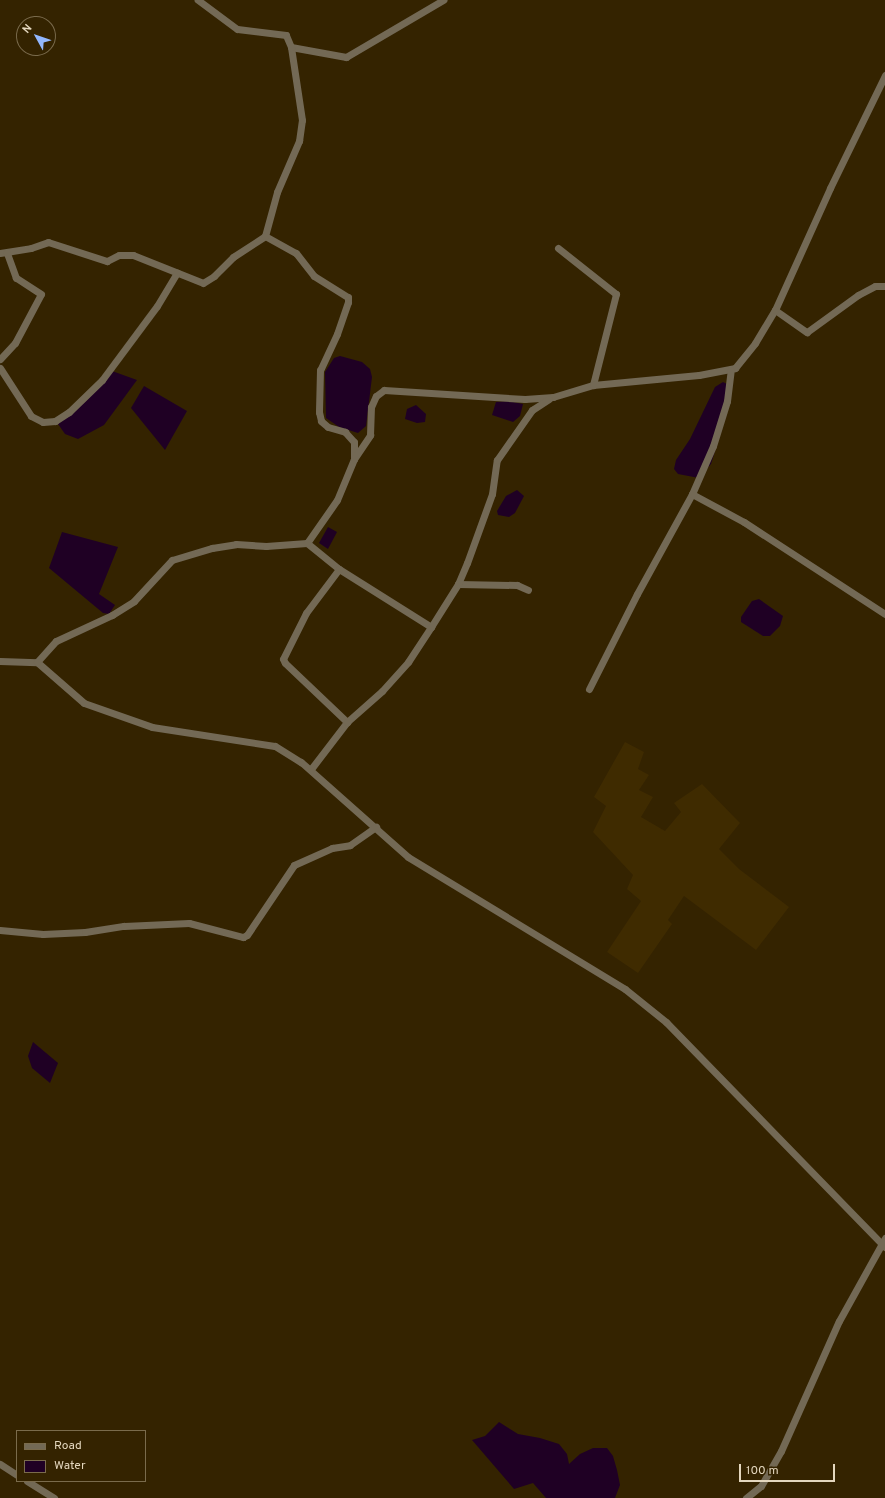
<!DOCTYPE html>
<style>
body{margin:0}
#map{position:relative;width:885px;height:1498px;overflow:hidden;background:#342300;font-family:Overpass,sans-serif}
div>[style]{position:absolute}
.built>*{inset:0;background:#3f2b00}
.water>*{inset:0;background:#1f0024}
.minor>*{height:7px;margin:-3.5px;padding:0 3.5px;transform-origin:3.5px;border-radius:3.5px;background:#736955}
span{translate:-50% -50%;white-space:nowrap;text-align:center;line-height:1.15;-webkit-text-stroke:3px #342300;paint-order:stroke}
.legend{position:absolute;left:16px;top:1430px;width:130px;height:52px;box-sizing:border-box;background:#342300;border:1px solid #7a6b4c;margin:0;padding:5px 7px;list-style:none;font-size:12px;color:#e4d7be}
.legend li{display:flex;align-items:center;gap:8px;height:20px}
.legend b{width:20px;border:1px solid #7a6b4c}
.north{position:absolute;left:16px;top:16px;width:40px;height:40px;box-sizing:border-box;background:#342300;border:1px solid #7a6b4c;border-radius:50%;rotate:310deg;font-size:11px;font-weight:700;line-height:16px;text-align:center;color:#e4d7be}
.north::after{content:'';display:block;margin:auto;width:14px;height:18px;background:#92b7fd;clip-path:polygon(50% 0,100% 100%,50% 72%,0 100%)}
.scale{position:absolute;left:739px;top:1464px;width:96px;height:18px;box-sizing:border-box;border:2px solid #e4d7be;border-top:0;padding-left:5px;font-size:12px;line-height:14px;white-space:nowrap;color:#e4d7be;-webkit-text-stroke:3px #342300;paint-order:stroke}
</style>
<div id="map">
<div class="built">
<i style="clip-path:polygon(625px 742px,644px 752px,638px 769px,649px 775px,639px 790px,653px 797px,641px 817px,665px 831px,681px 812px,674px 803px,702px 784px,740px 823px,719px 849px,739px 869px,789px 907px,756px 950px,684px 896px,668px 920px,672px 924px,638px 973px,607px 952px,641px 901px,627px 889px,633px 875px,593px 832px,606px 806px,594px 797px)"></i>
</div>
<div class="water">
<i style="clip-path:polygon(340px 356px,362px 362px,370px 369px,372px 377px,366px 426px,358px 433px,339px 427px,326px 418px,325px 372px,334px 358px)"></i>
<i style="clip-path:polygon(112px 371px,137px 380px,104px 425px,78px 439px,65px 434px,58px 424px,86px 401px)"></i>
<i style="clip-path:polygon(723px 382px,729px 385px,728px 410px,711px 464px,699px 478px,678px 474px,674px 469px,676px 460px,690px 439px,715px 387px)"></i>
<i style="clip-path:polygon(144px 386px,187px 411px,165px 450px,131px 408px)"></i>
<i style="clip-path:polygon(508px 401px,523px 404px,520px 416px,513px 422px,492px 415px,496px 402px)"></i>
<i style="clip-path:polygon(416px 405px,426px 414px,425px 422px,417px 423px,405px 419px,407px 409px)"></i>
<i style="clip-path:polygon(517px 490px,524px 496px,515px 513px,509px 517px,498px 515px,497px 511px,506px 496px)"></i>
<i style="clip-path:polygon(328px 527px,337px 532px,328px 549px,319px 543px)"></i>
<i style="clip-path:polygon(62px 532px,118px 547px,99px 594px,115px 605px,109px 614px,103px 613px,49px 568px)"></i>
<i style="clip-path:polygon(759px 599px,783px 616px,780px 626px,770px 636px,763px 636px,741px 622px,741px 617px,752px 601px)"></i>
<i style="clip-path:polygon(33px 1042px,58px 1063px,50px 1083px,32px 1068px,28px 1056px)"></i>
<i style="clip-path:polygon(499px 1422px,518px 1434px,540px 1438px,559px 1444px,567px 1454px,569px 1464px,580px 1454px,593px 1448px,607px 1448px,613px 1456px,617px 1470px,620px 1485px,615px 1498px,546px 1498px,533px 1483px,514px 1489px,472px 1440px,485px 1436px)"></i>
</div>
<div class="minor">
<i style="left:291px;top:47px;width:56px;rotate:10.3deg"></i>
<i style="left:346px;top:57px;width:113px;rotate:-30.4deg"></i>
<i style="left:265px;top:236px;width:35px;rotate:29deg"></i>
<i style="left:296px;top:253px;width:29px;rotate:52deg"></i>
<i style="left:314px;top:276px;width:40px;rotate:32deg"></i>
<i style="left:348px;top:297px;width:5px;rotate:90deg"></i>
<i style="left:348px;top:302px;width:34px;rotate:109deg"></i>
<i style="left:337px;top:334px;width:40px;rotate:115deg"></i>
<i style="left:320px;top:370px;width:42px;rotate:91.4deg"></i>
<i style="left:319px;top:412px;width:9px;rotate:77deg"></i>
<i style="left:321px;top:421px;width:9px;rotate:41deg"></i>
<i style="left:328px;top:427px;width:18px;rotate:16deg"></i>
<i style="left:345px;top:432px;width:13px;rotate:48deg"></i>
<i style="left:354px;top:442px;width:17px;rotate:90deg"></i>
<i style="left:558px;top:248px;width:74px;rotate:38.4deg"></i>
<i style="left:616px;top:294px;width:94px;rotate:104.2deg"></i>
<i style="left:0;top:253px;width:31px;rotate:-9deg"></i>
<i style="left:31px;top:248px;width:18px;rotate:-19deg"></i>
<i style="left:48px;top:242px;width:62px;rotate:17.9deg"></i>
<i style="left:107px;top:261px;width:13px;rotate:-27deg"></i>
<i style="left:119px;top:255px;width:14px"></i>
<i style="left:133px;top:255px;width:75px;rotate:21.8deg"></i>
<i style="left:203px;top:283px;width:13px;rotate:-32deg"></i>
<i style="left:214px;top:276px;width:27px;rotate:-45deg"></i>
<i style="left:233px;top:257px;width:38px;rotate:-33deg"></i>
<i style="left:265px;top:236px;width:46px;rotate:-74.7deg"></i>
<i style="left:277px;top:192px;width:56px;rotate:-66.7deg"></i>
<i style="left:299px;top:141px;width:21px;rotate:-82deg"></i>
<i style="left:302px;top:120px;width:74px;rotate:-98.6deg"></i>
<i style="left:291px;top:47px;width:13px;rotate:-113deg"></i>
<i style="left:286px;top:35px;width:49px;rotate:-173deg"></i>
<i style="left:237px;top:29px;width:49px;rotate:-143.4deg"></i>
<i style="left:775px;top:310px;width:39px;rotate:35deg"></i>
<i style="left:807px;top:332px;width:63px;rotate:-36deg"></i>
<i style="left:858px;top:295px;width:19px;rotate:-28deg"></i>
<i style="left:875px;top:286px;width:10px"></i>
<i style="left:0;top:359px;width:22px;rotate:-47deg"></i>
<i style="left:15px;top:343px;width:55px;rotate:-62deg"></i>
<i style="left:41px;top:294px;width:30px;rotate:-147deg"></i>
<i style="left:16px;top:278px;width:27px;rotate:-110deg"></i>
<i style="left:0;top:368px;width:57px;rotate:57.1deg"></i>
<i style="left:31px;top:416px;width:13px;rotate:27deg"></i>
<i style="left:43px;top:422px;width:12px;rotate:-5deg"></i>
<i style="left:55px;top:421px;width:17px;rotate:-33deg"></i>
<i style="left:69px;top:412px;width:46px;rotate:-44.1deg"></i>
<i style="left:102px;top:380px;width:92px;rotate:-53.4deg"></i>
<i style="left:157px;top:306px;width:39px;rotate:-59deg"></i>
<i style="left:692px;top:494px;width:59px;rotate:28.3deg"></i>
<i style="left:744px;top:522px;width:168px;rotate:33.1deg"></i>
<i style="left:307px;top:543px;width:41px;rotate:39.1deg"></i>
<i style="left:339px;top:569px;width:109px;rotate:32.2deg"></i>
<i style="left:339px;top:569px;width:55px;rotate:126.9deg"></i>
<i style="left:306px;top:613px;width:51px;rotate:116.6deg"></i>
<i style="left:283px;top:659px;width:4px;rotate:63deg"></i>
<i style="left:285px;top:663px;width:86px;rotate:43.6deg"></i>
<i style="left:458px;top:584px;width:59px;rotate:1deg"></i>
<i style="left:517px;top:585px;width:12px;rotate:24deg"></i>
<i style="left:0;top:661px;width:37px;rotate:2deg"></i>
<i style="left:37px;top:662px;width:62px;rotate:41.1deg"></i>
<i style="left:84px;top:703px;width:72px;rotate:19.4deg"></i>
<i style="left:152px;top:727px;width:124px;rotate:8.8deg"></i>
<i style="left:275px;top:746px;width:31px;rotate:32deg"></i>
<i style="left:301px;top:762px;width:143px;rotate:41.6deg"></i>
<i style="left:408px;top:857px;width:254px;rotate:31.3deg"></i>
<i style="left:625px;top:989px;width:53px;rotate:38.8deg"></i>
<i style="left:666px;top:1022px;width:314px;rotate:45.8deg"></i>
<i style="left:37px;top:662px;width:28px;rotate:-48deg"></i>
<i style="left:56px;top:641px;width:62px;rotate:-24.9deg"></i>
<i style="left:112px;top:615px;width:26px;rotate:-32deg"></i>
<i style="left:134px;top:601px;width:56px;rotate:-47.2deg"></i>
<i style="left:172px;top:560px;width:42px;rotate:-16.7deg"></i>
<i style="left:212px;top:548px;width:24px;rotate:-9deg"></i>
<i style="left:236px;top:544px;width:30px;rotate:4deg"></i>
<i style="left:266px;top:546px;width:41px;rotate:-4.2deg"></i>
<i style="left:307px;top:543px;width:52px;rotate:-55.1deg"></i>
<i style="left:337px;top:500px;width:44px;rotate:-67.5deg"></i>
<i style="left:354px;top:459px;width:29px;rotate:-56deg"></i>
<i style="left:370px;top:435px;width:28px;rotate:-88deg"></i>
<i style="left:371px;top:407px;width:12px;rotate:-66deg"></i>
<i style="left:376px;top:396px;width:10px;rotate:-37deg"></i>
<i style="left:384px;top:390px;width:141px;rotate:3.7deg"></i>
<i style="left:525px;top:399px;width:28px;rotate:-4deg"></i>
<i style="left:553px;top:397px;width:42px;rotate:-16.7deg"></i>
<i style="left:593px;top:385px;width:106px;rotate:-5.4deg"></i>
<i style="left:699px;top:375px;width:37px;rotate:-11deg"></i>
<i style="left:735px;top:368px;width:32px;rotate:-51deg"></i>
<i style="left:755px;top:343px;width:39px;rotate:-59deg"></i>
<i style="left:775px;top:310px;width:134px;rotate:-65.7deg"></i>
<i style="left:830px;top:188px;width:126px;rotate:-64deg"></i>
<i style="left:589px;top:689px;width:106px;rotate:-63.2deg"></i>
<i style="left:637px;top:594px;width:114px;rotate:-61.2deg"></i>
<i style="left:692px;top:494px;width:52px;rotate:-66.4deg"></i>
<i style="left:713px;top:446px;width:47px;rotate:-72.7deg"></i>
<i style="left:727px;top:401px;width:31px;rotate:-83deg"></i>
<i style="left:311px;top:769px;width:59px;rotate:-52.5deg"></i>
<i style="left:347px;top:722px;width:47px;rotate:-41.5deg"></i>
<i style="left:382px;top:691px;width:39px;rotate:-48deg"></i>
<i style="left:408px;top:662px;width:42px;rotate:-56.7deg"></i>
<i style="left:431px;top:627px;width:51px;rotate:-57.9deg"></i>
<i style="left:458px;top:584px;width:23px;rotate:-67deg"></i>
<i style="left:467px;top:563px;width:73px;rotate:-70.1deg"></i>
<i style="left:492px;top:494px;width:34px;rotate:-82deg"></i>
<i style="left:497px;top:460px;width:61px;rotate:-55deg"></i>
<i style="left:532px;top:410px;width:20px;rotate:-33deg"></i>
<i style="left:0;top:930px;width:43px;rotate:5.3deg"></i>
<i style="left:43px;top:934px;width:42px;rotate:-2.7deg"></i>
<i style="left:85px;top:932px;width:39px;rotate:-9deg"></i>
<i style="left:124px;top:926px;width:65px;rotate:-2.6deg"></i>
<i style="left:189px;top:923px;width:56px;rotate:14.5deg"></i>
<i style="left:243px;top:937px;width:4px;rotate:-27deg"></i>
<i style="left:247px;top:935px;width:84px;rotate:-56.1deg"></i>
<i style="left:294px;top:865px;width:42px;rotate:-24.1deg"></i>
<i style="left:332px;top:848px;width:18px;rotate:-9deg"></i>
<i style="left:350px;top:845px;width:32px;rotate:-35deg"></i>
<i style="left:0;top:1464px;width:20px;rotate:33deg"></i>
<i style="left:27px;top:1481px;width:32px;rotate:32deg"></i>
<i style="left:746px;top:1498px;width:19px;rotate:-39deg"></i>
<i style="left:761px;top:1486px;width:40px;rotate:-60.3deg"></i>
<i style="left:781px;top:1451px;width:142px;rotate:-66deg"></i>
<i style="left:839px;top:1321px;width:95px;rotate:-61deg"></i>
</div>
<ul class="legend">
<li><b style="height:5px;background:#736955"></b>Road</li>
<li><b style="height:11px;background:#1f0024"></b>Water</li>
</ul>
<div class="north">N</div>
<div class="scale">100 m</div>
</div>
